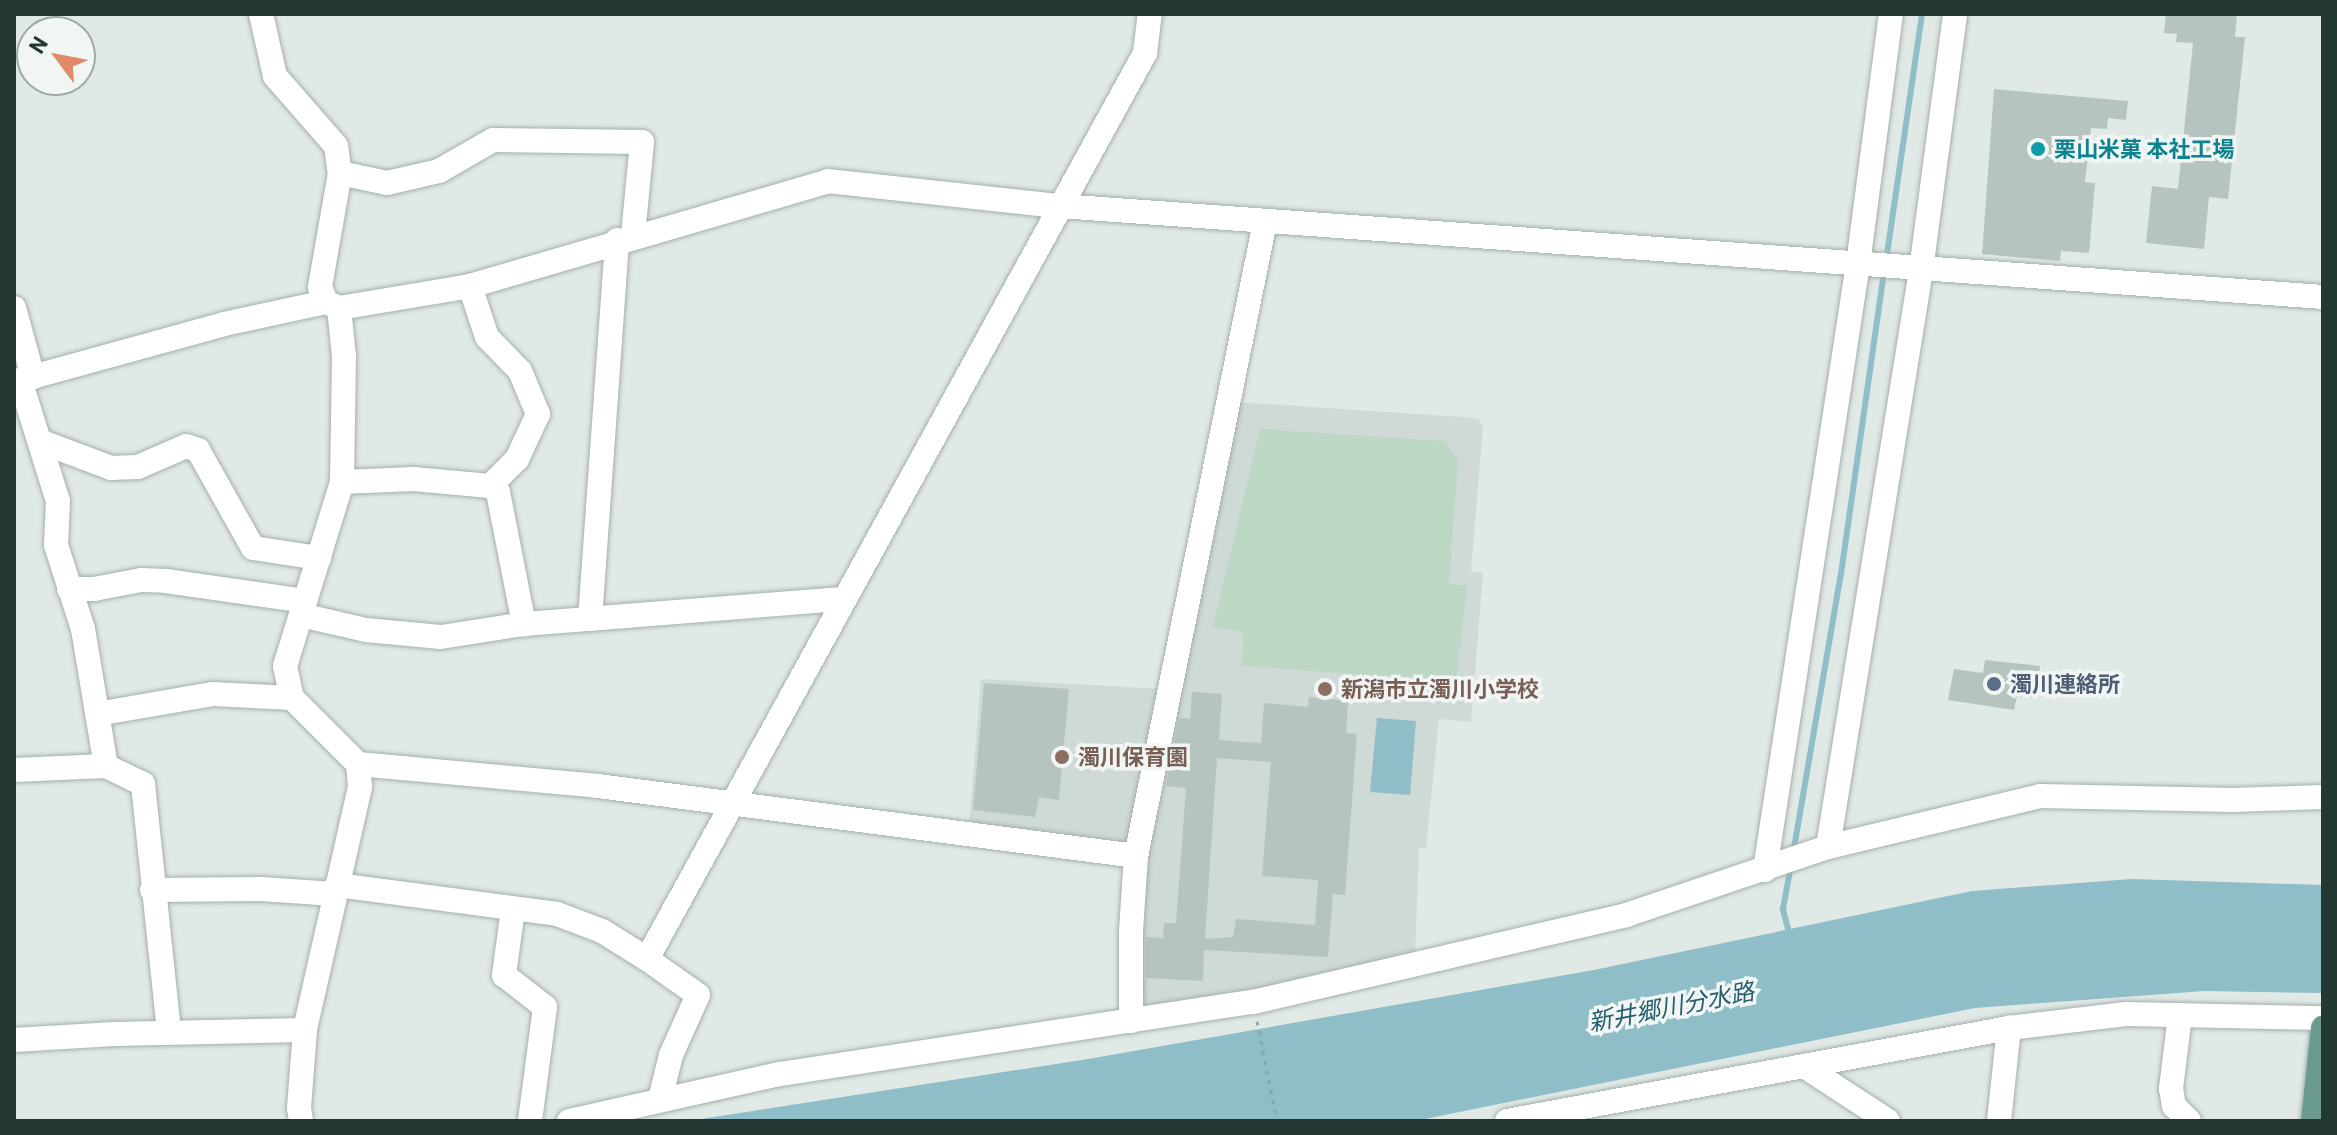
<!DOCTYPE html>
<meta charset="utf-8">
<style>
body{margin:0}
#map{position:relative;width:2337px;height:1135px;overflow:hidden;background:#e1e9e6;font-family:Barlow,"Noto Sans JP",sans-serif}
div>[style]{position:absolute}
.built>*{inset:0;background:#cfd9d5}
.green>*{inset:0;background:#bcd8c5}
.water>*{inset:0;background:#8fbdc8}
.stream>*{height:6px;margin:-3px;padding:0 3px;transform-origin:3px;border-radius:3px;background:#8fbdc8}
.building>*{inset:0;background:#b6c4bf}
.path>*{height:3px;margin-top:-1.5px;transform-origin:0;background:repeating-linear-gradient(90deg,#85a99f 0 4px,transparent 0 10px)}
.roads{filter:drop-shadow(0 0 2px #a4b0ad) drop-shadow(0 0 2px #a4b0ad)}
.minor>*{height:24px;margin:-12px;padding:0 12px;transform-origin:12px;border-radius:12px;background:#fff}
.major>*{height:24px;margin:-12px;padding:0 12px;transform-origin:12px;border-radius:12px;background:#6a9a90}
.dots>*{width:22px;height:22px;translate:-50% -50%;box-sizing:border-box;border:4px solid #f1f6f4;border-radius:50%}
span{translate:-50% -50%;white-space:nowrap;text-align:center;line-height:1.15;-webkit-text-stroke:7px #f1f6f4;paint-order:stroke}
.culture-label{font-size:22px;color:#0d838f;font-weight:700}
.left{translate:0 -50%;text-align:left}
.service-label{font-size:22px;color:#4e5e75;font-weight:700}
.education-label{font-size:22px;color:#785e54;font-weight:700}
.water-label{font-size:24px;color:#255e6c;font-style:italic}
.frame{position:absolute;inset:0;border:16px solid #233833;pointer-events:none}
.north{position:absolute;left:16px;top:16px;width:80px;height:80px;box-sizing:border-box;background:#f1f6f4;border:2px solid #9faaa7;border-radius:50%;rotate:302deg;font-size:22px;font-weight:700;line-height:32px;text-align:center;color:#233833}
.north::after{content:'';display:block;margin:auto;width:28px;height:36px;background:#e18a67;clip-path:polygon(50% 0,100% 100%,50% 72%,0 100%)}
</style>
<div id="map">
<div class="built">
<i style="clip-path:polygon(1235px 402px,1478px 418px,1483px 426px,1471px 571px,1483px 573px,1471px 722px,1439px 719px,1426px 848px,1419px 848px,1415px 958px,1148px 1016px,1137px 1008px,1144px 846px)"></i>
<i style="clip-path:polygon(981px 679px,1165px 689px,1129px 844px,969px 825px)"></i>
</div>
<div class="green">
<i style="clip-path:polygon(1260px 429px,1444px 441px,1458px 459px,1449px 584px,1467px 586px,1456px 681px,1242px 666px,1243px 632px,1213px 627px)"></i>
</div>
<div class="water">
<i style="clip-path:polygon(1377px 718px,1416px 721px,1410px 795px,1370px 792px)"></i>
<i style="clip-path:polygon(2132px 879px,2323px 885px,2323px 993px,2204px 991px,1975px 1008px,1415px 1121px,688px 1121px,1088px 1059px,1594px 970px,1972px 891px)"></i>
</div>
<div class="stream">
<i style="left:1886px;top:261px;width:250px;rotate:-81.7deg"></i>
<i style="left:1793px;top:854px;width:284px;rotate:-80.3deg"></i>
<i style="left:1841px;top:574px;width:305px;rotate:-81.9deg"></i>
<i style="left:1790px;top:936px;width:28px;rotate:-105deg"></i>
<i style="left:1783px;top:909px;width:45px;rotate:-79.7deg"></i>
</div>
<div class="building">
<i style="clip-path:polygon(2166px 14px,2237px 14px,2235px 37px,2245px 37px,2228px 199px,2209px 197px,2204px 249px,2146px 243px,2152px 186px,2178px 189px,2193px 43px,2176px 42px,2177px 34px,2164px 33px)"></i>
<i style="clip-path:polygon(1994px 89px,2128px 101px,2126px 120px,2108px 118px,2107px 129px,2091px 128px,2085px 182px,2095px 183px,2089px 253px,2061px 251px,2060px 261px,1982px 254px)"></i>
<i style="clip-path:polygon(1985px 660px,2040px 666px,2036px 698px,2017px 696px,2014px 710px,1948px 700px,1954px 669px,1983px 673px)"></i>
<i style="clip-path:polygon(984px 683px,1069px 689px,1059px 800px,1039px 797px,1035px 817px,973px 810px)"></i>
<i style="clip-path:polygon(evenodd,1192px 692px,1222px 694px,1219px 740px,1261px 743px,1264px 703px,1308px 707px,1309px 697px,1348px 701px,1346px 733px,1357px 734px,1345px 895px,1333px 894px,1328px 957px,1204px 950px,1203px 981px,1146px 978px,1146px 937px,1163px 938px,1164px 923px,1176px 923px,1186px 788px,1166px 786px,1179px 718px,1190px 719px,1192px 692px,1217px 758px,1271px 762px,1262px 876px,1318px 880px,1315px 925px,1236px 919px,1233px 937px,1205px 939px,1217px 758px)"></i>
</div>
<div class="path">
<i style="left:1257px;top:1021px;width:102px;rotate:78.7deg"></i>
</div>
<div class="roads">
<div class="minor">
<i style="left:261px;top:14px;width:64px;rotate:77.3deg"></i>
<i style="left:275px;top:76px;width:93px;rotate:48.9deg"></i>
<i style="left:336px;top:146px;width:27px;rotate:82deg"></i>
<i style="left:340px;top:173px;width:116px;rotate:100deg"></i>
<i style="left:320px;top:287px;width:16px;rotate:68deg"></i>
<i style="left:326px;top:302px;width:14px;rotate:25deg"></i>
<i style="left:339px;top:308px;width:48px;rotate:84.1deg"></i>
<i style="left:344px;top:356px;width:126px;rotate:90.9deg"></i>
<i style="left:342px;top:482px;width:193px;rotate:107.2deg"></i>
<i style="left:285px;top:666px;width:33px;rotate:78deg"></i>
<i style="left:292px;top:698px;width:93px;rotate:45deg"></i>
<i style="left:358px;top:764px;width:23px;rotate:85deg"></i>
<i style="left:360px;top:787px;width:249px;rotate:102.8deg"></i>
<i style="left:305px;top:1030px;width:78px;rotate:94.4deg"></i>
<i style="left:299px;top:1108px;width:13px;rotate:81deg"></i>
<i style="left:340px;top:173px;width:48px;rotate:12deg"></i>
<i style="left:387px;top:183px;width:53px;rotate:-13deg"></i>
<i style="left:439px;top:171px;width:62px;rotate:-29.9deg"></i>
<i style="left:493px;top:140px;width:149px;rotate:0.8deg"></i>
<i style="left:642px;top:142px;width:94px;rotate:95.5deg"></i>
<i style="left:470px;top:286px;width:54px;rotate:71.6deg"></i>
<i style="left:487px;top:337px;width:47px;rotate:45.9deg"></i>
<i style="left:520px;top:371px;width:47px;rotate:67.3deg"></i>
<i style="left:538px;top:414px;width:50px;rotate:115deg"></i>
<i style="left:517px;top:459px;width:38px;rotate:135deg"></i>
<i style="left:14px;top:308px;width:72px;rotate:74.6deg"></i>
<i style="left:339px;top:308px;width:133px;rotate:-9.5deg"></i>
<i style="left:470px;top:286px;width:373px;rotate:-16.3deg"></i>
<i style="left:828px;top:181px;width:233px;rotate:6.2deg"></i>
<i style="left:1060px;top:206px;width:1266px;rotate:4.12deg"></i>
<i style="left:20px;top:380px;width:127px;rotate:72.6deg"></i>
<i style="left:58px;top:501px;width:44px;rotate:92.6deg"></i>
<i style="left:56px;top:545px;width:88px;rotate:72.2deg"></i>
<i style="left:83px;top:629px;width:139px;rotate:80.5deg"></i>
<i style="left:14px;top:382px;width:218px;rotate:-15.4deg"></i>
<i style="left:224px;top:324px;width:104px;rotate:-12.2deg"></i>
<i style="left:42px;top:442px;width:74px;rotate:20.6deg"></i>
<i style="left:111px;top:468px;width:27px;rotate:-2deg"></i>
<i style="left:138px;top:467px;width:52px;rotate:-23.6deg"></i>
<i style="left:186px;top:446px;width:13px;rotate:18deg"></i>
<i style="left:198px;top:450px;width:112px;rotate:60.7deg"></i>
<i style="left:253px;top:548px;width:67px;rotate:8.6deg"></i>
<i style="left:342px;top:482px;width:72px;rotate:-2.4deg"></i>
<i style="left:414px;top:479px;width:76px;rotate:5.3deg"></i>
<i style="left:490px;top:486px;width:10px;rotate:37deg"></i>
<i style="left:498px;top:492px;width:135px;rotate:78.9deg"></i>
<i style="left:69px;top:589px;width:25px"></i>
<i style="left:94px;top:589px;width:48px;rotate:-10.8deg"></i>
<i style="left:141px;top:580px;width:25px;rotate:2deg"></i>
<i style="left:166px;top:581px;width:140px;rotate:8.2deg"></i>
<i style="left:301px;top:615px;width:67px;rotate:13deg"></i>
<i style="left:366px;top:630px;width:75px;rotate:5.3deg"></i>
<i style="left:441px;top:637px;width:84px;rotate:-8.9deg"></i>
<i style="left:524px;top:624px;width:320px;rotate:-4.5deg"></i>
<i style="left:590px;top:619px;width:380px;rotate:-85.9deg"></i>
<i style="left:97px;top:714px;width:118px;rotate:-9.8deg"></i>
<i style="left:213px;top:694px;width:79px;rotate:2.9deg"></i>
<i style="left:358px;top:764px;width:241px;rotate:5.2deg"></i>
<i style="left:598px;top:786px;width:543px;rotate:7.41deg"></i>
<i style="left:14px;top:770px;width:92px;rotate:-2.5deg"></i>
<i style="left:106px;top:766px;width:41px;rotate:25.9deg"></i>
<i style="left:143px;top:784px;width:249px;rotate:84deg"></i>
<i style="left:1828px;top:847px;width:584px;rotate:-80.84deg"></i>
<i style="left:1921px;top:270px;width:258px;rotate:-82.4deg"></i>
<i style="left:1765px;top:870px;width:613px;rotate:-81.28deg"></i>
<i style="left:1858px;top:264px;width:252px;rotate:-82.5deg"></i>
<i style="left:337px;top:885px;width:222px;rotate:7.5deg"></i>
<i style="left:557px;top:914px;width:48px;rotate:20.7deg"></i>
<i style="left:602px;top:931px;width:53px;rotate:31.9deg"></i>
<i style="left:647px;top:959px;width:62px;rotate:35.2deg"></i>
<i style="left:698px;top:995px;width:66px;rotate:114.2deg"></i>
<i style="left:671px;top:1055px;width:45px;rotate:104deg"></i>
<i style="left:152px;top:890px;width:109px;rotate:-0.5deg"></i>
<i style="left:261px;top:889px;width:74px;rotate:3.9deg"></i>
<i style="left:513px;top:909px;width:67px;rotate:97.8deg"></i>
<i style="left:504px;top:975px;width:52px;rotate:38deg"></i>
<i style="left:545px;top:1007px;width:115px;rotate:97.5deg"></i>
<i style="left:647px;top:959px;width:1034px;rotate:-61.2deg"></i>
<i style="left:1145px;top:53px;width:39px;rotate:-83deg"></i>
<i style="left:2180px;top:1015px;width:74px;rotate:97deg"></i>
<i style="left:2171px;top:1088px;width:18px;rotate:81deg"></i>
<i style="left:2174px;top:1106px;width:21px;rotate:45deg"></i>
<i style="left:1131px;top:1021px;width:90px;rotate:-90deg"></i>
<i style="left:1131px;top:931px;width:75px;rotate:-86.2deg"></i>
<i style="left:1136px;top:856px;width:647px;rotate:-78.5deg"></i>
<i style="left:14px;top:1040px;width:100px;rotate:-3.4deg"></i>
<i style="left:114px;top:1034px;width:191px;rotate:-1.2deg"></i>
<i style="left:1804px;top:1066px;width:100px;rotate:33.2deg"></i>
<i style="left:569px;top:1121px;width:216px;rotate:-12.6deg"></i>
<i style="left:780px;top:1074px;width:478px;rotate:-8.7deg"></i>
<i style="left:1253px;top:1002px;width:383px;rotate:-13.1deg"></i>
<i style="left:1626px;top:915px;width:213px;rotate:-18.6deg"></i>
<i style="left:1828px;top:847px;width:218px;rotate:-13.5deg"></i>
<i style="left:2040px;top:796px;width:192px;rotate:1.2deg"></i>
<i style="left:2232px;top:800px;width:91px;rotate:-1.9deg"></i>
<i style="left:1507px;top:1121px;width:511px;rotate:-10.5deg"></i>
<i style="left:2009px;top:1028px;width:118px;rotate:-6.8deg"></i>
<i style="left:2126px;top:1014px;width:197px;rotate:1.2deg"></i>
<i style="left:1999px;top:1121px;width:94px;rotate:-83.9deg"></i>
</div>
<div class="major">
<i style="left:2313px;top:1121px;width:94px;rotate:-83.9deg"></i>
</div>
</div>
<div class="dots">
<i style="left:2038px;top:149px;background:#0f9aa8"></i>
<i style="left:1994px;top:684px;background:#5c6f8a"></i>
<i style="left:1325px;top:689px;background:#8d6e63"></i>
<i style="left:1062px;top:757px;background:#8d6e63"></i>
</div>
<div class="culture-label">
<span class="left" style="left:2054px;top:149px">栗山米菓 本社工場</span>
</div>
<div class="service-label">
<span class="left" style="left:2010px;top:684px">濁川連絡所</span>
</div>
<div class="education-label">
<span class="left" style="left:1341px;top:689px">新潟市立濁川小学校</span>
<span class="left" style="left:1078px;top:757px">濁川保育園</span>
</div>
<div class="water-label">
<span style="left:1671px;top:1006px;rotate:-11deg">新井郷川分水路</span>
</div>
<div class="frame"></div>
<div class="north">N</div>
</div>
